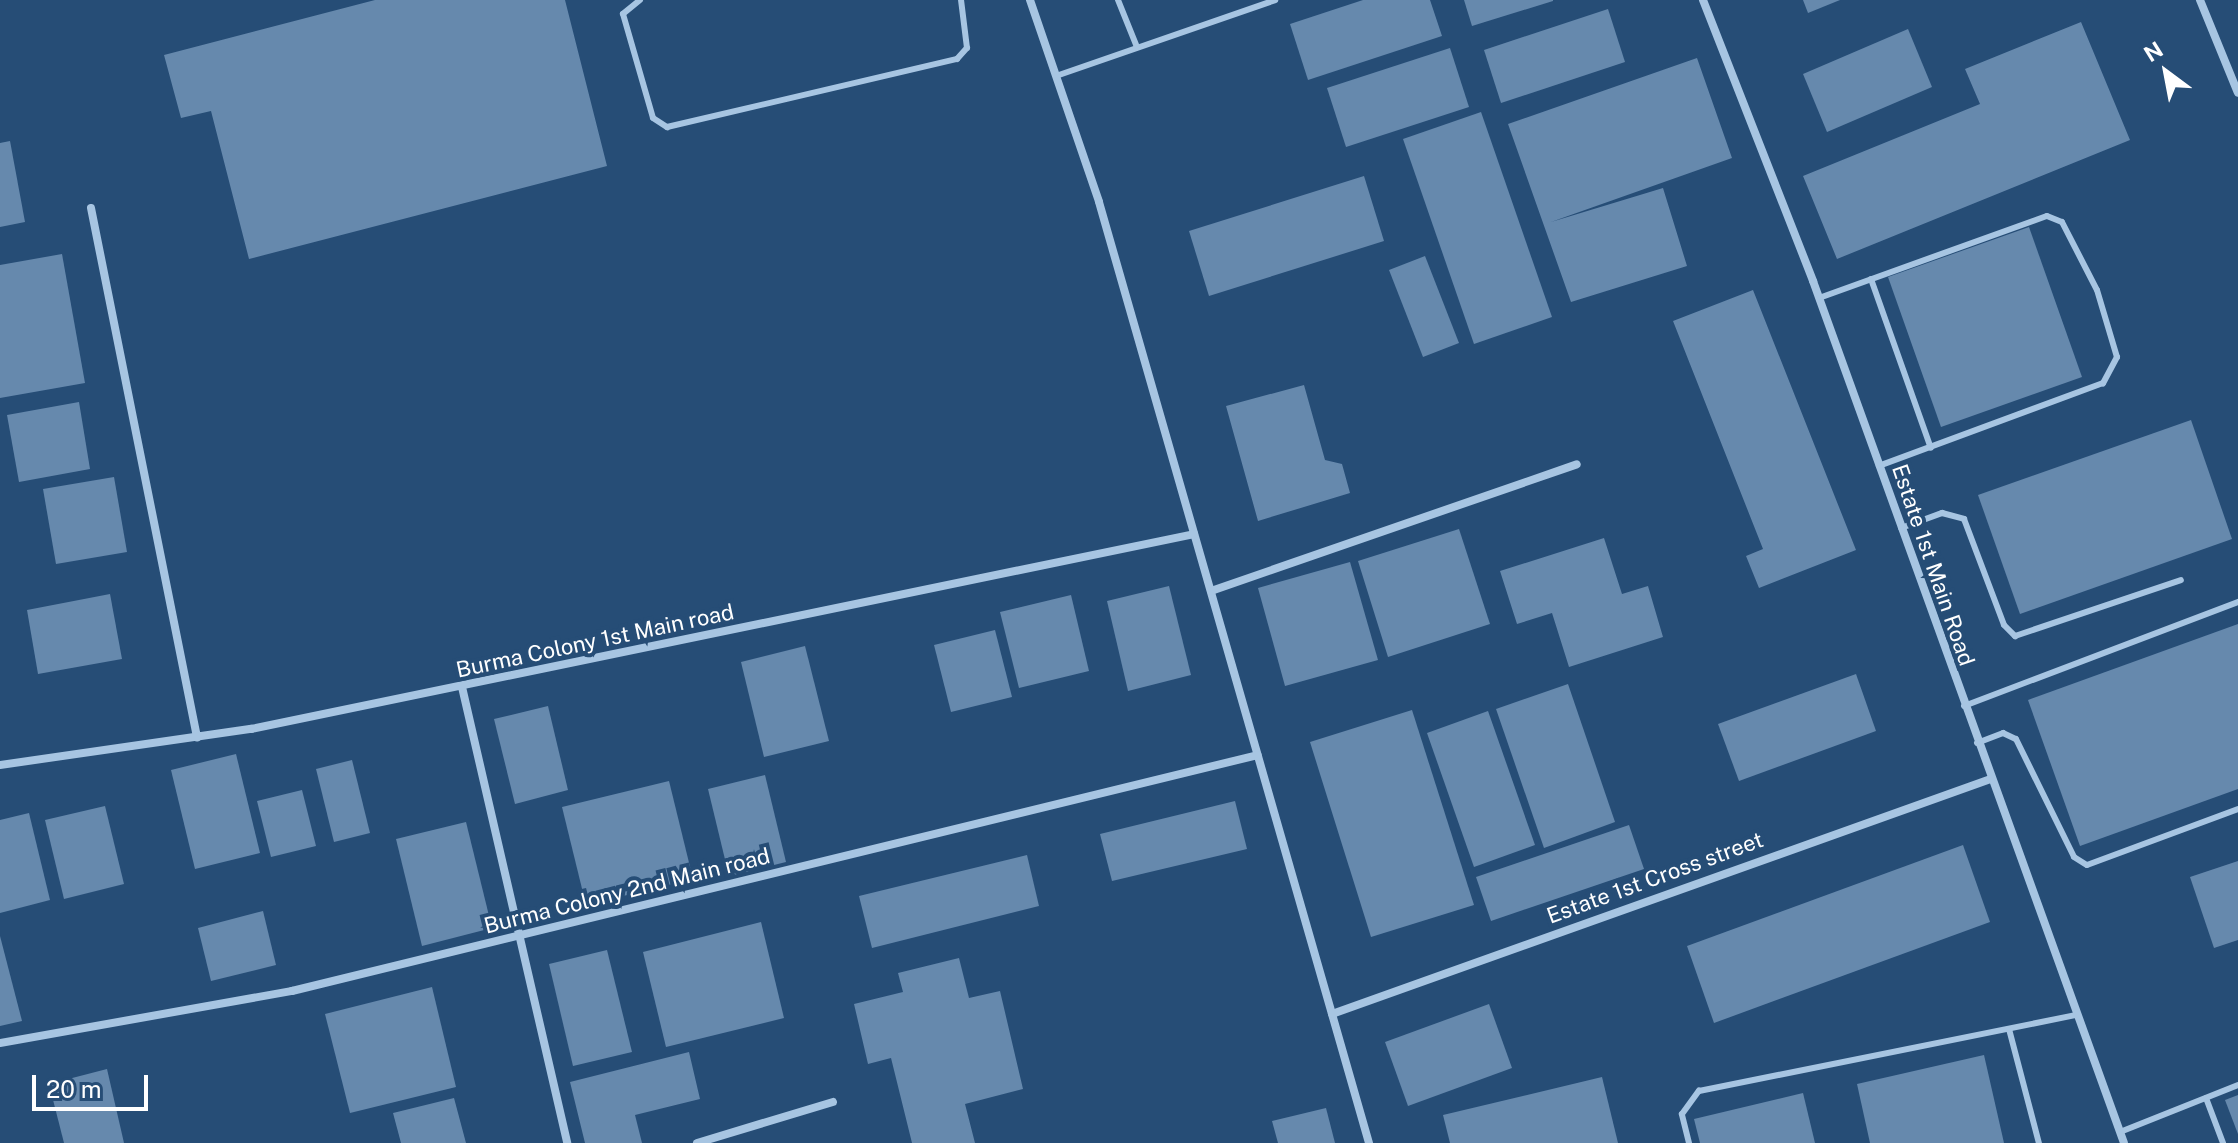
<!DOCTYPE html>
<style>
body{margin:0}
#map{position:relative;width:2238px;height:1143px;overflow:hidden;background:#264d76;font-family:"Public Sans",sans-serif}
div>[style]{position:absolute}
.building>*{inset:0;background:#6689ad}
.lane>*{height:6px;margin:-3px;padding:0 3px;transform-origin:3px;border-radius:3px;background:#a7c5e2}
.street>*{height:8px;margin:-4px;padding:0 4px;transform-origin:4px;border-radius:4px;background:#a7c5e2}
span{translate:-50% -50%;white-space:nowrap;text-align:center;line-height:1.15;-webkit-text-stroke:8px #264d76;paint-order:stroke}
.street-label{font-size:22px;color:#fff}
.north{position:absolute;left:2126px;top:32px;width:80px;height:80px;-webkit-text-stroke:6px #264d76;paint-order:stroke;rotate:328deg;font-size:22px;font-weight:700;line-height:32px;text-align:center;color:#fff}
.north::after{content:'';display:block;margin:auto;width:28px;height:36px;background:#fff;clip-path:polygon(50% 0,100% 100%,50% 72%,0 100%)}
.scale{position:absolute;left:32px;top:1075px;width:116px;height:36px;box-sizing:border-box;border:4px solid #fff;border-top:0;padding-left:10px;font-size:24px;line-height:28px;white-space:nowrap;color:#fff;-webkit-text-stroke:6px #264d76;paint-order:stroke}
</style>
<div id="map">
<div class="building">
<i style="clip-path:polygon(375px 0,565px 0,607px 166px,249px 259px,211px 111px,181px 118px,164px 55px)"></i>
<i style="clip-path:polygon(1363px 0,1430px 0,1442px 36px,1308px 80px,1290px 24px)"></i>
<i style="clip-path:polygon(1464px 0,1553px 0,1553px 1px,1472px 26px)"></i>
<i style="clip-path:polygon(1803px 0,1840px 0,1808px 13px)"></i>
<i style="clip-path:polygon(1608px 9px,1625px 62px,1501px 103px,1484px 50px)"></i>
<i style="clip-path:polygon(2081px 22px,2130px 140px,1837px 259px,1803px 176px,1980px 104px,1965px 69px)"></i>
<i style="clip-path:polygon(1908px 29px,1932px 87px,1827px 132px,1803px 74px)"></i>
<i style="clip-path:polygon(1450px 48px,1469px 107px,1346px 147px,1327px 88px)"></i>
<i style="clip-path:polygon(1697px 58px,1732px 158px,1551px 222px,1663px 188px,1687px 266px,1571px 302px,1508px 124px)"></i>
<i style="clip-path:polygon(1481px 112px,1552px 317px,1474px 344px,1403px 139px)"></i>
<i style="clip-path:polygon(10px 141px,25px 222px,0 227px,0 143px)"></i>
<i style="clip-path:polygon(1364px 176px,1384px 241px,1209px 296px,1189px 231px)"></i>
<i style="clip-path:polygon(2029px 227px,2082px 377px,1941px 427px,1888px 277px)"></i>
<i style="clip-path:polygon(62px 254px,85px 383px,0 398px,0 265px)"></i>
<i style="clip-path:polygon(1425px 256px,1459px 343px,1423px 357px,1389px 270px)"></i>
<i style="clip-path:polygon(1753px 290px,1856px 550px,1759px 588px,1746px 556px,1763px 549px,1673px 321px)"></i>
<i style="clip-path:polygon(1304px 385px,1325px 460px,1342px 464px,1350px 493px,1258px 521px,1226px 406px)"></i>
<i style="clip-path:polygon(79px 402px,90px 469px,19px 482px,7px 415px)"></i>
<i style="clip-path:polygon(2191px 420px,2232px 539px,2020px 614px,1978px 495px)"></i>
<i style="clip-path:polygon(114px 477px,127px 552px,56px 564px,43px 489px)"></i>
<i style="clip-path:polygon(1459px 529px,1490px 624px,1388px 657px,1358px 561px)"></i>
<i style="clip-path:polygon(1604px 538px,1622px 594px,1648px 586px,1663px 637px,1569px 667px,1552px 613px,1517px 624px,1500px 571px)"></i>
<i style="clip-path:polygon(1350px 562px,1378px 660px,1285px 686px,1258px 588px)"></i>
<i style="clip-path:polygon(1169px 586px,1191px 675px,1128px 691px,1107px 601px)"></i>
<i style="clip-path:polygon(110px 594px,122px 659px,38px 674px,27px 610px)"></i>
<i style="clip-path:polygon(1071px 595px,1089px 671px,1019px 688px,1000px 612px)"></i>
<i style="clip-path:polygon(2238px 624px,2238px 789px,2080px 846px,2028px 700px)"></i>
<i style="clip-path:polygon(995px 630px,1012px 697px,951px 712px,934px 645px)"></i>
<i style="clip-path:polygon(805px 646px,829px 741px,764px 757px,741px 662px)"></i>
<i style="clip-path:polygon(1856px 674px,1876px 731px,1739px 781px,1718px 724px)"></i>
<i style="clip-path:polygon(1568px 684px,1615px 822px,1544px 848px,1496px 709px)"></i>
<i style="clip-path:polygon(548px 706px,568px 790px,515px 804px,494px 719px)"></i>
<i style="clip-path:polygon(1412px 710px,1474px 905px,1371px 937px,1310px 742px)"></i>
<i style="clip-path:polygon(1488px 711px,1535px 845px,1474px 867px,1427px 733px)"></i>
<i style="clip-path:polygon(236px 754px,260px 853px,195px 869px,171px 770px)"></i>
<i style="clip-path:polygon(352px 760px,370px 833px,334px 842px,316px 769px)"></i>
<i style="clip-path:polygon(765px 775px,786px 862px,729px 876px,708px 789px)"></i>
<i style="clip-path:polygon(669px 781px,693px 879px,586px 905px,562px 807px)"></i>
<i style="clip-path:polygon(302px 790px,316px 846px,271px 857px,257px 801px)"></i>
<i style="clip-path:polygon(1235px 801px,1247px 849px,1112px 881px,1100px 834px)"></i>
<i style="clip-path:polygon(105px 806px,124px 884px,64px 899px,45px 820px)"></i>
<i style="clip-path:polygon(29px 813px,50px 900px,0 913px,0 820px)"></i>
<i style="clip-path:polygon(466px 822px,492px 928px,422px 946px,396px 839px)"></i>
<i style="clip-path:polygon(1629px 825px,1644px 869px,1491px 921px,1476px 877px)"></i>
<i style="clip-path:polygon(1963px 845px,1990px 922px,1714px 1023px,1687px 946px)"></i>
<i style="clip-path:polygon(1027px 855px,1039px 906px,872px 948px,859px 896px)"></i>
<i style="clip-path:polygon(2238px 861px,2238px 940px,2214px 948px,2190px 877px)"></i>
<i style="clip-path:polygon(263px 911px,276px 965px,211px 981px,198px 928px)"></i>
<i style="clip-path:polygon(761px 922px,784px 1018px,666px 1047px,643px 952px)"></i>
<i style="clip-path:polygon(0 936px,22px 1021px,0 1026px)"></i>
<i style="clip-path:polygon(607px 950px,632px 1052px,573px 1066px,549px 964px)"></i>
<i style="clip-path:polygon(959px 958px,969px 998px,1000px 991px,1023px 1089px,965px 1104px,975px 1143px,912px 1143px,891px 1058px,868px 1064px,854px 1004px,903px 992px,898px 973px)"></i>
<i style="clip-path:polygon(432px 987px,456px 1087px,350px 1113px,325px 1014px)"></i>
<i style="clip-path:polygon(1489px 1004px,1512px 1068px,1408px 1106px,1385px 1042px)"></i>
<i style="clip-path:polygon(689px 1052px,700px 1099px,635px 1115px,642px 1143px,585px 1143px,570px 1082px)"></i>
<i style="clip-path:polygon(1984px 1055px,2004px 1143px,1870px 1143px,1857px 1084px)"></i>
<i style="clip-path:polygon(107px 1069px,124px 1143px,64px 1143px,49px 1084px)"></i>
<i style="clip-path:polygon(1602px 1077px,1618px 1143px,1450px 1143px,1443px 1115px)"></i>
<i style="clip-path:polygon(1803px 1093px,1815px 1143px,1700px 1143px,1694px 1119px)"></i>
<i style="clip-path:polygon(2238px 1095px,2238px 1134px,2225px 1100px)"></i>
<i style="clip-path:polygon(454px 1098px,466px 1143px,401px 1143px,393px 1113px)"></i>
<i style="clip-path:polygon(1326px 1108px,1335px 1143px,1278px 1143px,1272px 1121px)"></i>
</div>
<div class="lane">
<i style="left:640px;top:0;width:22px;rotate:141deg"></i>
<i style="left:623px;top:14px;width:108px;rotate:73.9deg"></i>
<i style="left:653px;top:118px;width:17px;rotate:33deg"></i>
<i style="left:667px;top:127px;width:298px;rotate:-13.2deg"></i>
<i style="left:957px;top:59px;width:15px;rotate:-48deg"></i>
<i style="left:967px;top:48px;width:48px;rotate:-97.1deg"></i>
<i style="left:1118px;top:0;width:51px;rotate:68deg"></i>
<i style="left:1056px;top:76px;width:232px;rotate:-19.1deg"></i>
<i style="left:1871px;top:279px;width:179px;rotate:70.5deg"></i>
<i style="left:1819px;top:298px;width:242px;rotate:-19.8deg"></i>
<i style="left:2047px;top:216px;width:16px;rotate:22deg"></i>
<i style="left:2062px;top:222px;width:76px;rotate:62.8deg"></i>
<i style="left:2097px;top:290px;width:70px;rotate:73.4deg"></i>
<i style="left:2117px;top:357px;width:30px;rotate:118deg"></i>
<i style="left:2103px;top:383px;width:239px;rotate:159.7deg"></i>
<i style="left:1901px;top:528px;width:44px;rotate:-20.1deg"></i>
<i style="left:1942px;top:513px;width:23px;rotate:15deg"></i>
<i style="left:1964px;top:519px;width:113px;rotate:69.3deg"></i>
<i style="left:2004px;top:625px;width:16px;rotate:45deg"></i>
<i style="left:2015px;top:636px;width:175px;rotate:-18.6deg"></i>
<i style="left:1964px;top:706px;width:293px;rotate:-20.8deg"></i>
<i style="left:1977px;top:743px;width:28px;rotate:-21deg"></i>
<i style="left:2003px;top:733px;width:14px;rotate:25deg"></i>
<i style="left:2016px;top:739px;width:131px;rotate:63.8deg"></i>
<i style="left:2074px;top:857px;width:15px;rotate:32deg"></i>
<i style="left:2087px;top:865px;width:161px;rotate:-20.3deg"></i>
<i style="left:2009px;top:1029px;width:118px;rotate:75.3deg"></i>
<i style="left:2206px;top:1098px;width:48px;rotate:69.3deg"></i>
<i style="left:2120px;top:1132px;width:127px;rotate:-21.7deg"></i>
<i style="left:1689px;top:1143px;width:30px;rotate:-104deg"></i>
<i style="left:1682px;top:1114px;width:29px;rotate:-54deg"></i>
<i style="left:1699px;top:1091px;width:385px;rotate:-11.4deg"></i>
</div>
<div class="street">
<i style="left:1030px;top:0;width:213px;rotate:71.1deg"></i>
<i style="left:1099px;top:202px;width:979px;rotate:73.99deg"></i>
<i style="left:1703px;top:0;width:302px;rotate:68.6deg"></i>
<i style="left:1813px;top:281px;width:916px;rotate:70.16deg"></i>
<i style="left:2200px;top:0;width:100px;rotate:67.8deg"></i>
<i style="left:91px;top:208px;width:540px;rotate:78.67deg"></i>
<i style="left:1211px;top:591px;width:387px;rotate:-19.1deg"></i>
<i style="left:462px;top:687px;width:468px;rotate:77deg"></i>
<i style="left:0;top:765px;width:254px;rotate:-8.2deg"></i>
<i style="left:251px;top:729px;width:963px;rotate:-11.68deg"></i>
<i style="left:1332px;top:1014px;width:700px;rotate:-19.63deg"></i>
<i style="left:0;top:1043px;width:297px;rotate:-10.1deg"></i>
<i style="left:292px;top:991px;width:994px;rotate:-13.73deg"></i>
<i style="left:697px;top:1143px;width:142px;rotate:-16.8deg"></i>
</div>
<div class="street-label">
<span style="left:1933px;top:565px;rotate:71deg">Estate 1st Main Road</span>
<span style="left:595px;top:641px;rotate:-12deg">Burma Colony 1st Main road</span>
<span style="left:1655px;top:878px;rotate:-20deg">Estate 1st Cross street</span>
<span style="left:627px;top:891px;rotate:-14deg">Burma Colony 2nd Main road</span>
</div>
<div class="north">N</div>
<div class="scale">20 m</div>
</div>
